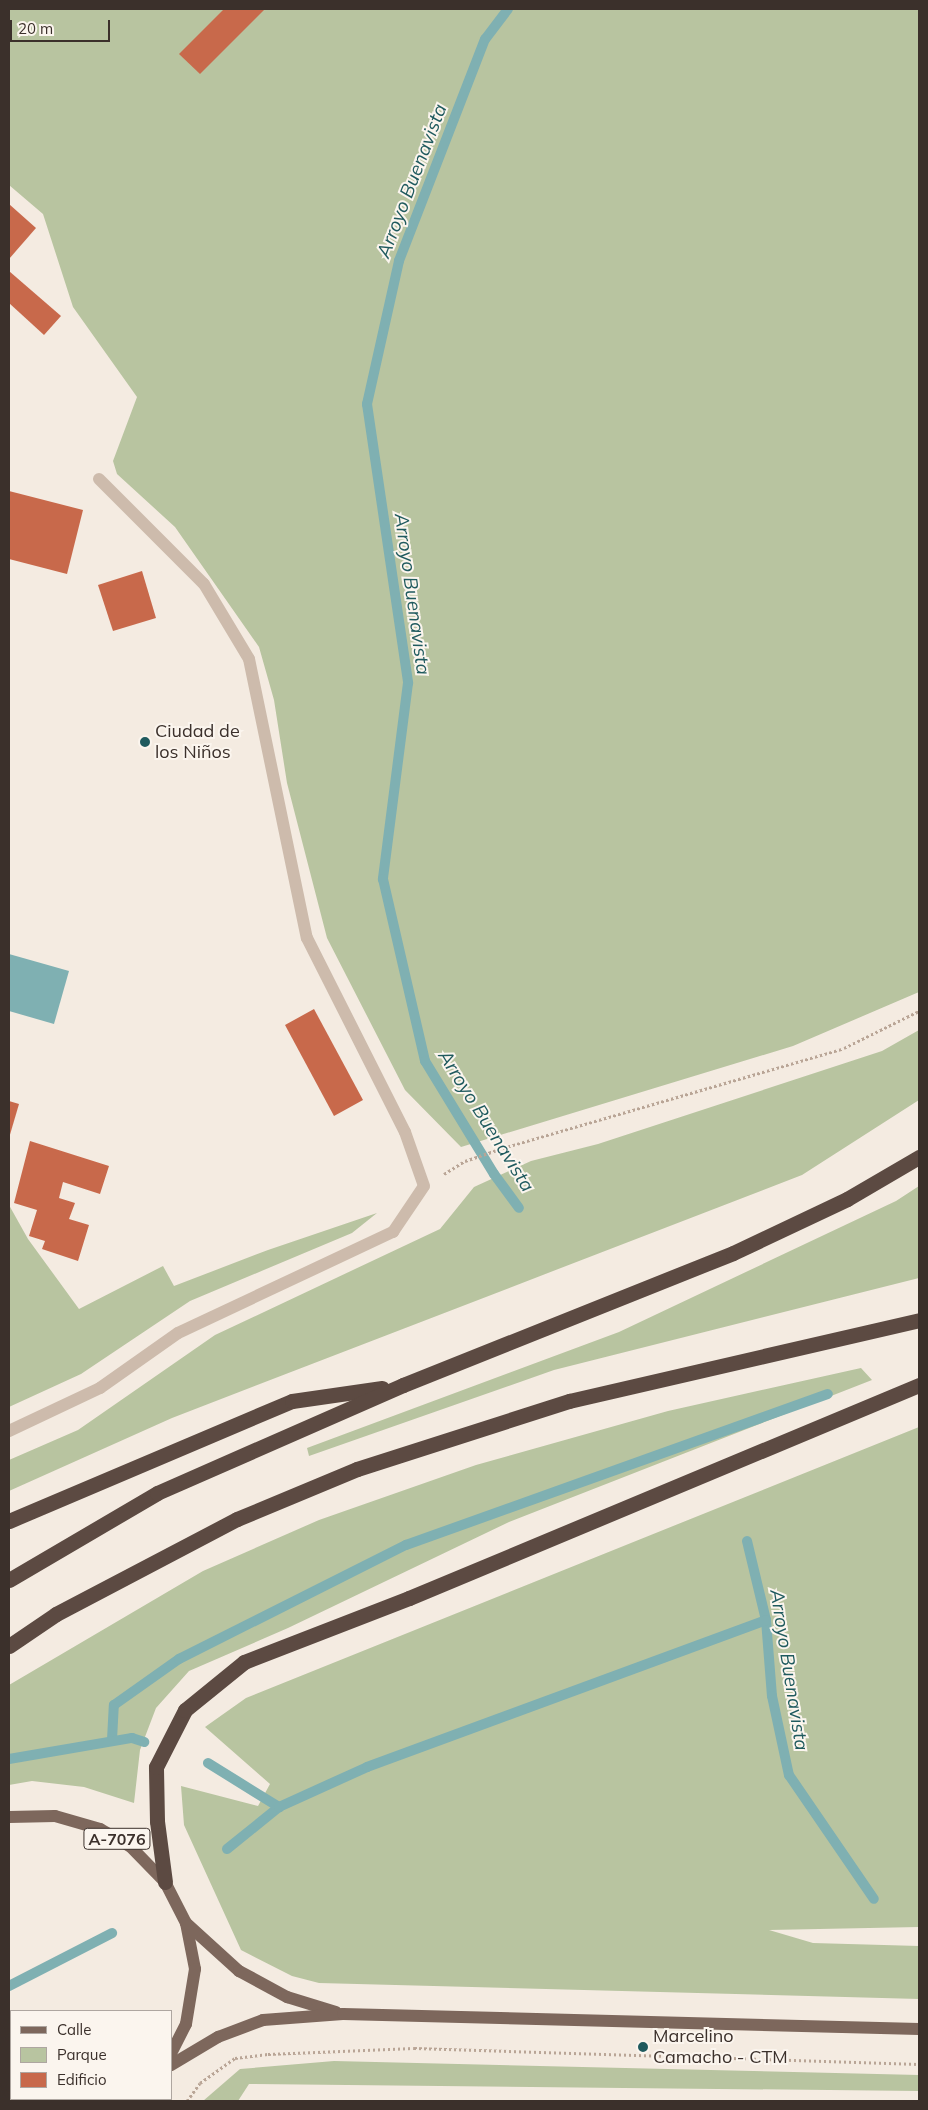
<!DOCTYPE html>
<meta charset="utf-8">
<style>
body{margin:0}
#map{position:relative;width:928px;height:2110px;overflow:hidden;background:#f4ebe1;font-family:Mulish,sans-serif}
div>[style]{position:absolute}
.green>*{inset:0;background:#b8c4a0}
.water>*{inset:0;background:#7fb0b2}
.stream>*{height:10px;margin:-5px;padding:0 5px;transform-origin:5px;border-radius:5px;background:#7fb0b2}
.building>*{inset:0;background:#c8694b}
.path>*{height:3px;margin-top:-1.5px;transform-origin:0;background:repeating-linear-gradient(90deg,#b9a596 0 2.5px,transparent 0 5px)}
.service>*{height:12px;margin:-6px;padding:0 6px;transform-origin:6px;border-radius:6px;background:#cdbbac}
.minor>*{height:12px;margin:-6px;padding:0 6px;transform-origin:6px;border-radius:6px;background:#cdbbac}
.primary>*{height:12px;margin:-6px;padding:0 6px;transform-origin:6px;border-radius:6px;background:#7d675c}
.motorway>*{height:15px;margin:-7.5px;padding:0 7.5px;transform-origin:7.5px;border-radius:7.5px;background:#5c4a42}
.dots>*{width:14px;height:14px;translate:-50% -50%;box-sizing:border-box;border:2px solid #fbf5ee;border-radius:50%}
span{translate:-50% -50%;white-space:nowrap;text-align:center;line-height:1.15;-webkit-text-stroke:4px #fbf5ee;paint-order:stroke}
.shield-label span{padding:1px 4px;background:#fbf5ee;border:1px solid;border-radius:4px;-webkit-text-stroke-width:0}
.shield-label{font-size:16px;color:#3b302b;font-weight:700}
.poi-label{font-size:18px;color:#3b302b}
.left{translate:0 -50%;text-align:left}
.water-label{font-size:19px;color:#1f5a5e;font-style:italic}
.frame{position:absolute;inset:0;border:10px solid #3b302b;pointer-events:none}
.legend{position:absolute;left:10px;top:2010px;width:162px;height:90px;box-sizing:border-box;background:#fbf5ee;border:1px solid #aea6a0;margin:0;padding:6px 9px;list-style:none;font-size:15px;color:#3b302b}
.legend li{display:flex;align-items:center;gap:10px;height:25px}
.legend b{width:25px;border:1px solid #aea6a0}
.scale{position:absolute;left:10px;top:20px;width:100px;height:22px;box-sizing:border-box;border:2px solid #3b302b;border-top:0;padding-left:6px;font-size:15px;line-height:18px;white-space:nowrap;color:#3b302b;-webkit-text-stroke:4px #fbf5ee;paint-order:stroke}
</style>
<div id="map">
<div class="green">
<i style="clip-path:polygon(9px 9px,919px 9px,919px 992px,793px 1046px,461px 1147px,405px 1090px,327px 938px,287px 783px,274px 700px,259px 647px,175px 527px,117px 474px,113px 461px,137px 397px,73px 307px,43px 214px,9px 185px)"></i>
<i style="clip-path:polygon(919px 1030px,919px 1100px,802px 1175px,172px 1418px,9px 1491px,9px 1460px,78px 1430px,215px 1335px,440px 1229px,474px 1187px,531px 1161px,598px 1144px,882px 1051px)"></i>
<i style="clip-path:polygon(919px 1186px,919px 1278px,554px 1370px,309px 1456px,307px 1448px,619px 1332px,896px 1201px)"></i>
<i style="clip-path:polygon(9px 1205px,28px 1239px,79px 1309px,163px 1266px,174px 1286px,268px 1250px,377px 1213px,352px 1233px,190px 1301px,81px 1374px,9px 1407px)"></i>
<i style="clip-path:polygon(861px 1368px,872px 1380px,509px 1522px,288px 1628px,189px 1671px,156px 1708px,140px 1750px,134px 1803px,84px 1787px,32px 1781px,9px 1785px,9px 1685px,203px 1571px,319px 1520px,476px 1465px,668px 1411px)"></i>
<i style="clip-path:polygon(919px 1427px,919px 1927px,769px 1930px,813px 1943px,919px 1946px,919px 1999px,319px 1983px,292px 1976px,241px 1950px,184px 1825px,181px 1786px,258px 1806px,270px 1784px,205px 1727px,246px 1698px)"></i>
<i style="clip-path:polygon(334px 2061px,919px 2075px,919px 2091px,249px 2084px,238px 2101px,203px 2101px,240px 2069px)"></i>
</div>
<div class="water">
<i style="clip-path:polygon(9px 954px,69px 971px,54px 1024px,9px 1011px)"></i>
</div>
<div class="stream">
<i style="left:508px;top:9px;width:38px;rotate:127deg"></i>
<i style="left:485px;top:39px;width:238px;rotate:111.2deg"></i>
<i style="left:399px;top:261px;width:147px;rotate:102.6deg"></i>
<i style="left:367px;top:404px;width:282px;rotate:81.6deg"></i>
<i style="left:408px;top:683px;width:198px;rotate:97.3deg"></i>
<i style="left:383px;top:879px;width:187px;rotate:77deg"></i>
<i style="left:425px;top:1061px;width:132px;rotate:58.6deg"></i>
<i style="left:494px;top:1174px;width:42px;rotate:53.7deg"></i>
<i style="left:747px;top:1541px;width:81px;rotate:76.5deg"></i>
<i style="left:766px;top:1620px;width:76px;rotate:85.5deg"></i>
<i style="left:772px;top:1696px;width:81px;rotate:77.9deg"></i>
<i style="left:789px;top:1775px;width:150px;rotate:55.6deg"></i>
<i style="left:112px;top:1740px;width:35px;rotate:-87deg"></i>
<i style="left:114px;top:1705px;width:80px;rotate:-35.3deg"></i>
<i style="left:179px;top:1659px;width:254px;rotate:-26.7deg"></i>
<i style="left:406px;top:1545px;width:448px;rotate:-19.7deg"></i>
<i style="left:9px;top:1759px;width:125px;rotate:-9.7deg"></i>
<i style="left:132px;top:1738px;width:13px;rotate:18deg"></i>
<i style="left:208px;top:1763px;width:84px;rotate:31.8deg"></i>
<i style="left:227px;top:1849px;width:67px;rotate:-38.9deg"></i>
<i style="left:279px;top:1807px;width:97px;rotate:-24.4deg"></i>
<i style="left:367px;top:1767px;width:425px;rotate:-20.2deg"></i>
<i style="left:9px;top:1986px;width:116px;rotate:-27.2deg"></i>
</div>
<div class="building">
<i style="clip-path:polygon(224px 9px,265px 9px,200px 74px,179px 54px)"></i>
<i style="clip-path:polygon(9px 204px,36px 228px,9px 259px)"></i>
<i style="clip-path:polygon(9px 271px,61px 316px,44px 335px,9px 303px)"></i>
<i style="clip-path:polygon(9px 491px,83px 510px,67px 574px,9px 559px)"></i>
<i style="clip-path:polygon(142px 571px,156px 618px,113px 631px,98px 585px)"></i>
<i style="clip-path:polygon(314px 1009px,363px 1100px,334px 1116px,285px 1025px)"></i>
<i style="clip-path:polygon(9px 1101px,19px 1104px,9px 1138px)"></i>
<i style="clip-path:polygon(30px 1141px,109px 1166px,100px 1194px,63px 1182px,59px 1198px,75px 1203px,69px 1219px,89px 1225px,78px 1261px,42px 1249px,45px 1241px,29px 1236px,37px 1210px,14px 1203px)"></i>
</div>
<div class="path">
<i style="left:444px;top:1174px;width:25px;rotate:-32deg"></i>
<i style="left:465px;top:1161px;width:40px;rotate:-18.9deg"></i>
<i style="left:503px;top:1148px;width:355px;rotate:-16.3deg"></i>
<i style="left:844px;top:1048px;width:84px;rotate:-26.3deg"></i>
<i style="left:187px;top:2101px;width:22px;rotate:-54deg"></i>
<i style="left:200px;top:2083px;width:43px;rotate:-35.5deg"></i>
<i style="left:235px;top:2058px;width:33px;rotate:-7deg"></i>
<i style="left:268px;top:2054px;width:146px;rotate:-2.4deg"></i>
<i style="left:414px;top:2048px;width:505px;rotate:1.81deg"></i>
</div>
<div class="service">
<i style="left:99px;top:479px;width:148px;rotate:45deg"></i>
<i style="left:204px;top:584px;width:87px;rotate:59deg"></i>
<i style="left:249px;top:659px;width:285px;rotate:78.3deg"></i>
<i style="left:307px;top:938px;width:217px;rotate:63.2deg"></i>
<i style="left:405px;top:1132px;width:57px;rotate:70.6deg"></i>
</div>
<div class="minor">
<i style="left:9px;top:1431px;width:101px;rotate:-25.3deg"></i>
<i style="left:100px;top:1388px;width:95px;rotate:-35.2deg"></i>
<i style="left:178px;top:1333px;width:238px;rotate:-25.2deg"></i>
<i style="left:393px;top:1232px;width:55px;rotate:-56deg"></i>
</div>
<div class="primary">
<i style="left:9px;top:1817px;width:46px;rotate:-1.2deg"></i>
<i style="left:55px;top:1816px;width:47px;rotate:16.1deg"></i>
<i style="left:100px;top:1829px;width:34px;rotate:30deg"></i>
<i style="left:130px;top:1846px;width:50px;rotate:45.8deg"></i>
<i style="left:165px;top:1882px;width:46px;rotate:62.9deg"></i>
<i style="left:186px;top:1923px;width:47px;rotate:78.9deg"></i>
<i style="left:195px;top:1969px;width:56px;rotate:99.3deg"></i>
<i style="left:186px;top:2024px;width:33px;rotate:117deg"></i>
<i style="left:186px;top:1923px;width:72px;rotate:42.2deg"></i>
<i style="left:239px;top:1971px;width:55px;rotate:28.4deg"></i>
<i style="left:287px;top:1997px;width:51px;rotate:17deg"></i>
<i style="left:171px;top:2065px;width:55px;rotate:-30.8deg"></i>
<i style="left:218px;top:2037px;width:48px;rotate:-20.7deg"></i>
<i style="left:263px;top:2020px;width:80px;rotate:-4.3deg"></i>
<i style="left:343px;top:2014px;width:576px;rotate:1.49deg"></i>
<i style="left:130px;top:2101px;width:4px;rotate:-34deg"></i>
</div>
<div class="motorway">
<i style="left:9px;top:1521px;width:307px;rotate:-23deg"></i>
<i style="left:292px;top:1401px;width:91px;rotate:-8.2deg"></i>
<i style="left:9px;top:1580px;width:172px;rotate:-30.4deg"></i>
<i style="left:157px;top:1493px;width:269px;rotate:-23.7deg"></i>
<i style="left:403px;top:1385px;width:355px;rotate:-21.8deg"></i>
<i style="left:733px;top:1253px;width:126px;rotate:-25.3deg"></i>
<i style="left:847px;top:1199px;width:83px;rotate:-30.3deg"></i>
<i style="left:9px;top:1646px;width:57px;rotate:-34.2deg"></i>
<i style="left:56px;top:1614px;width:204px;rotate:-27.7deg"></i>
<i style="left:237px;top:1519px;width:130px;rotate:-22.6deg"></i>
<i style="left:357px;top:1469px;width:223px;rotate:-17.8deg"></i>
<i style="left:569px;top:1401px;width:359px;rotate:-13deg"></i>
<i style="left:165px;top:1882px;width:62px;rotate:-97.5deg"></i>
<i style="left:157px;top:1821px;width:54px;rotate:-91.1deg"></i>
<i style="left:156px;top:1767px;width:64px;rotate:-63deg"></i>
<i style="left:185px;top:1710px;width:76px;rotate:-39.1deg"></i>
<i style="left:244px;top:1662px;width:177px;rotate:-21.2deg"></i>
<i style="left:409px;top:1598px;width:553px;rotate:-22.67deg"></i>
</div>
<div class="dots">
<i style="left:145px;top:742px;background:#1f5a5e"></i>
<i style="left:643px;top:2047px;background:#1f5a5e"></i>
</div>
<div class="shield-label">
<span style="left:117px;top:1839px">A-7076</span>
</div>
<div class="poi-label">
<span class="left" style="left:155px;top:742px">Ciudad de<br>los Niños</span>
<span class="left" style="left:653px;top:2047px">Marcelino<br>Camacho - CTM</span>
</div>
<div class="water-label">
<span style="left:412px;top:181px;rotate:-69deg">Arroyo Buenavista</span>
<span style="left:412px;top:594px;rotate:82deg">Arroyo Buenavista</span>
<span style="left:486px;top:1121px;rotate:58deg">Arroyo Buenavista</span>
<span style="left:789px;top:1670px;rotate:81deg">Arroyo Buenavista</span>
</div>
<div class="frame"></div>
<ul class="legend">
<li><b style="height:6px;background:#7d675c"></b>Calle</li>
<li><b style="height:14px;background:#b8c4a0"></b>Parque</li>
<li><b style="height:14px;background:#c8694b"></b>Edificio</li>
</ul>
<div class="scale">20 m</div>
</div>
